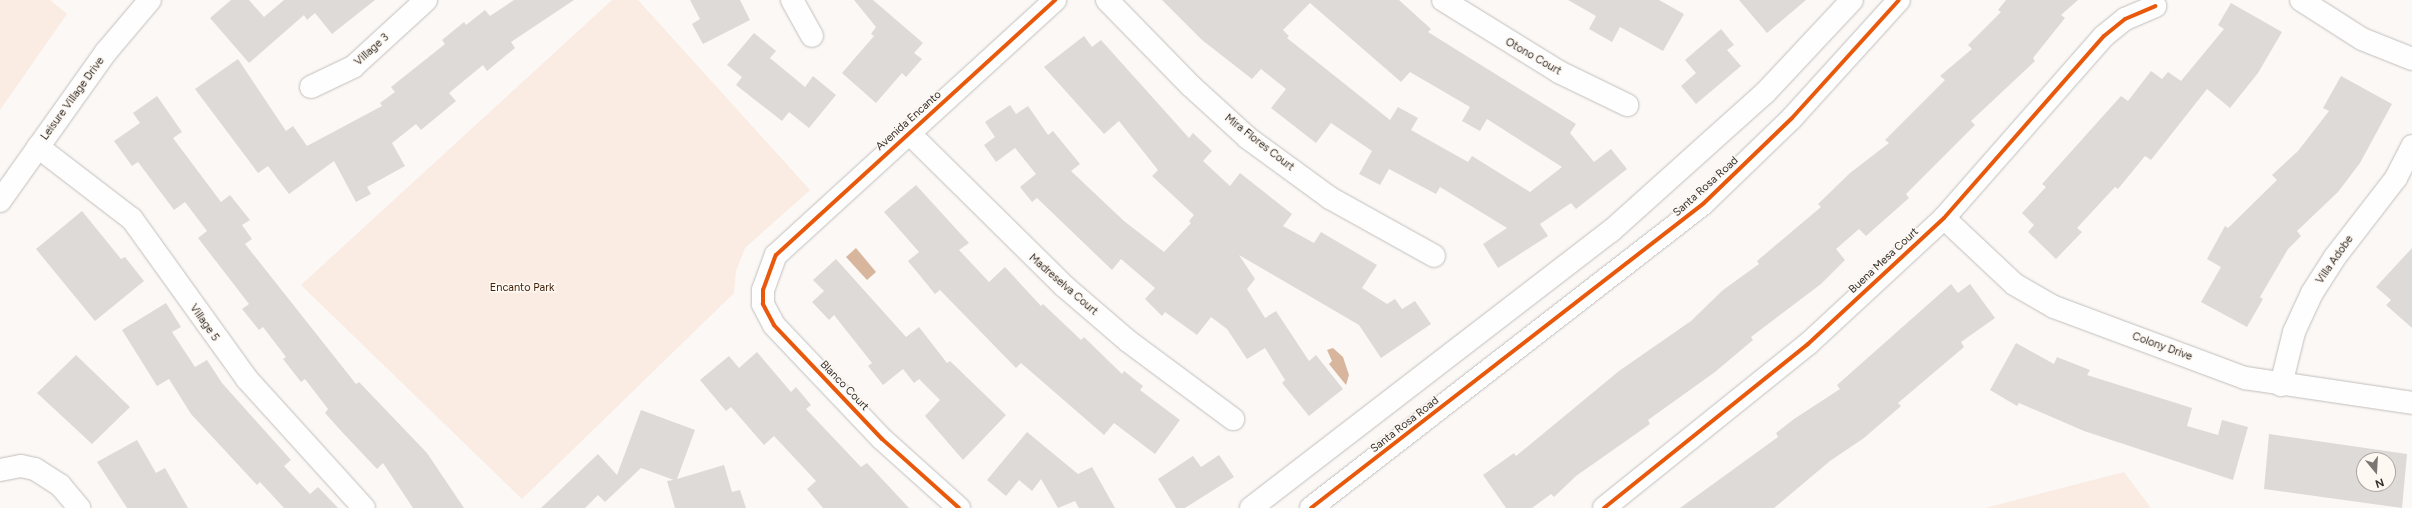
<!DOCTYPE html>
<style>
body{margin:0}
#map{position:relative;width:2412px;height:508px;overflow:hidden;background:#fbf8f6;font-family:Figtree,sans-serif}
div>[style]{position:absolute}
.green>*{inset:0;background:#faece2}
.water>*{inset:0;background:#d8b69e}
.building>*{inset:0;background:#dedad7}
.roads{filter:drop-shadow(0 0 1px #c2bebb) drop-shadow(0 0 1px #c2bebb)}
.minor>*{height:22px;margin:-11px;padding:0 11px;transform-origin:11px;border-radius:11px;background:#fefefe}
.tertiary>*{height:22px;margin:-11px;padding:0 11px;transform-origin:11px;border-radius:11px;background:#fefefe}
.secondary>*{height:22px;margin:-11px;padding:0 11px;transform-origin:11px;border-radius:11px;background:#fefefe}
.cycleway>*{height:4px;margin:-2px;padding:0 2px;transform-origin:2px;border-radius:2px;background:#e8590c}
span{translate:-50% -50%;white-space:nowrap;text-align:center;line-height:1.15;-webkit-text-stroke:3px #fef8f3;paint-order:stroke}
.street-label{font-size:11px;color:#36302c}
.park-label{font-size:11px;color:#442309}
.north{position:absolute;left:2356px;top:452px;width:40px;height:40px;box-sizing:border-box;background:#fef8f3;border:1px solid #aea8a3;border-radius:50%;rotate:162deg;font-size:11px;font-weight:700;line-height:16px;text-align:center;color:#36302c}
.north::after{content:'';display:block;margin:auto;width:14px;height:18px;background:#7b7673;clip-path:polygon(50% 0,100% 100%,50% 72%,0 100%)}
</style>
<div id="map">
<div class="green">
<i style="clip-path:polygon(0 0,50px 0,67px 14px,0 110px)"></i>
<i style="clip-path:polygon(612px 0,638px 0,810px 190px,745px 248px,736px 271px,734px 293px,522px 499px,301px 285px)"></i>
<i style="clip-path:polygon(2124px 472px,2151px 508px,1985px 508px)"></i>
</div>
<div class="water">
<i style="clip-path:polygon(856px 248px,876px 272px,867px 280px,846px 257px)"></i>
<i style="clip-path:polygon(1333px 348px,1343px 357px,1349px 375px,1346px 385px,1329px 364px,1332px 361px,1327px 350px)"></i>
</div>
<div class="building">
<i style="clip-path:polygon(231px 0,249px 0,264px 17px,284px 0,375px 0,332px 34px,315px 13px,307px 20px,304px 15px,249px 63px,210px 18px)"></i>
<i style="clip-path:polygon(514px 0,574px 0,511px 42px,515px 48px,487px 71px,483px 65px,449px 93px,456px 101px,421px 130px,416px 124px,392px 143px,405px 166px,367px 187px,371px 194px,356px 202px,334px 161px,289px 194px,268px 166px,258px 173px,195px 89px,238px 59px,286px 131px,293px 126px,307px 146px,382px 106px,380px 103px,395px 92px,391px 87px,445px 44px,442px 40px,464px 22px,466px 25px,485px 10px,490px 16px)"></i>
<i style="clip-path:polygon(690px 0,740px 0,750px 20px,703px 44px,692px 24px,700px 19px)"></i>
<i style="clip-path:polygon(854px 0,873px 0,923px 43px,914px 53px,922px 59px,906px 77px,902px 73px,876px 103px,842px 73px,874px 36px,871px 34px,876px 27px)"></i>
<i style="clip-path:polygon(evenodd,1162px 0,1399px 0,1431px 29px,1428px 32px,1576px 124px,1570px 133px,1594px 162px,1611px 149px,1627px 169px,1576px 209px,1571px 203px,1540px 224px,1548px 236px,1498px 268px,1483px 244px,1507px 228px,1440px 187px,1436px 194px,1389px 169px,1380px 185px,1359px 174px,1372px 151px,1331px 123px,1316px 143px,1271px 108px,1286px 89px,1261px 69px,1252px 79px,1202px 40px,1162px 0,1310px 3px,1401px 82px,1410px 72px,1470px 107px,1462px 121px,1480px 131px,1487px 119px,1562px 167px,1530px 192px,1472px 156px,1468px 162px,1411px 130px,1418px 118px,1398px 107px,1390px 120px,1287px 38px,1289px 36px,1283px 30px,1310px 3px)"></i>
<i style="clip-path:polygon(1568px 0,1659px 0,1684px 14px,1663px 51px,1620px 27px,1612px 42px,1589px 29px,1596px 16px)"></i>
<i style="clip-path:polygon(1739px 0,1806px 0,1767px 33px)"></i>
<i style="clip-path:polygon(2006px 0,2078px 0,2061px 15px,2065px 18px,2033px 58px,2035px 61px,1971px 121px,1975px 125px,1906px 194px,1909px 198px,1866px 236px,1859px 229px,1836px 249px,1845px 260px,1821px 284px,1751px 337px,1753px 340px,1715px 372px,1648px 420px,1650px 424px,1576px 476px,1554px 497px,1551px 494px,1532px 508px,1506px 508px,1483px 475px,1514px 453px,1516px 456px,1619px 371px,1691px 321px,1723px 290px,1759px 264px,1757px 261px,1821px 207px,1818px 204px,1850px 173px,1889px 143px,1885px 140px,1945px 80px,1940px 76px,1972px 49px,1968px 45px,2001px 12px,1998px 10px)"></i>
<i style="clip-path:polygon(2231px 3px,2282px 32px,2258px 73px,2230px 108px,2207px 89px,2151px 160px,2145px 156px,2118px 189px,2115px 187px,2077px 228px,2082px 232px,2056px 259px,2028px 232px,2034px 225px,2022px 213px,2046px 187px,2042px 184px,2121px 96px,2128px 101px,2151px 71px,2162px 79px,2168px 72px,2181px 81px,2224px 29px,2218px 25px)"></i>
<i style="clip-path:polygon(1721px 29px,1734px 45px,1727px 50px,1741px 66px,1696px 104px,1681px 86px,1696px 73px,1685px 60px)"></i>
<i style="clip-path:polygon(754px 33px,776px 51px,770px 58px,805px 87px,813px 76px,836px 95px,809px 128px,789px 112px,782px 121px,736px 85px,742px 77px,727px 65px)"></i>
<i style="clip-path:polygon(1084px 36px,1092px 47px,1101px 40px,1189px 138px,1193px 133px,1212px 151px,1203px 161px,1230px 186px,1240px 173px,1292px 214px,1283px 226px,1314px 243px,1321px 232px,1377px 265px,1362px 288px,1387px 304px,1395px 299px,1402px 309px,1415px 301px,1431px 324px,1381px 358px,1359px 325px,1239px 255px,1255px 279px,1247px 289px,1265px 318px,1276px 311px,1309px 361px,1316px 355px,1343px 389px,1309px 416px,1282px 383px,1285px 380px,1265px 348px,1247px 359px,1227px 329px,1211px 317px,1197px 335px,1165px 312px,1162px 316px,1145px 299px,1155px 288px,1121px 259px,1112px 270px,1037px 198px,1032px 202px,1020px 187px,1036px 174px,1015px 148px,996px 162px,984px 145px,995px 137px,985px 122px,1010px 105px,1016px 114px,1028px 106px,1048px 135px,1053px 131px,1080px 164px,1071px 171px,1124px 221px,1164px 252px,1191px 223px,1189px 221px,1194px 215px,1152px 176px,1158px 170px,1119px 121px,1104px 134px,1044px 67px)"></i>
<i style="clip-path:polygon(2341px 76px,2392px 104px,2360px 163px,2338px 192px,2297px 231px,2301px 236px,2288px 249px,2260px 297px,2263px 299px,2247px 327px,2201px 302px,2221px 267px,2207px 259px,2225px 226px,2228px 228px,2277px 180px,2272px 175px,2298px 151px,2329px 111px,2323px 108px)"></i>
<i style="clip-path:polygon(157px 96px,182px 132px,173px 138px,221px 202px,230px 195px,250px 220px,242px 225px,252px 239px,245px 244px,356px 384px,359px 382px,427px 453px,464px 508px,413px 508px,383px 463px,377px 469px,343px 433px,325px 413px,328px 409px,305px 379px,301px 382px,283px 359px,286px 357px,263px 327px,259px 330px,242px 309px,249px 304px,198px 238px,207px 231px,185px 202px,174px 210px,138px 162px,132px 166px,114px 141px,140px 123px,133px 113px)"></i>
<i style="clip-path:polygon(916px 185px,969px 243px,959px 250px,989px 282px,1005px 267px,1041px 306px,1043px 304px,1081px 340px,1084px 337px,1122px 374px,1124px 371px,1143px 386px,1140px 390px,1180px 420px,1155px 454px,1114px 423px,1104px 435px,1021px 363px,1016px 368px,940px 290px,935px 294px,908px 261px,919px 252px,884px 212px)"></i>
<i style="clip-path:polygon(82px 211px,121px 259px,125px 257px,144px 281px,95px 321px,36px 249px)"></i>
<i style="clip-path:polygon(2412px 248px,2412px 328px,2386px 305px,2391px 300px,2376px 287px)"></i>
<i style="clip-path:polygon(836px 259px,906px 337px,919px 327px,947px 363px,950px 361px,1006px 415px,963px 460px,925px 416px,940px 400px,919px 379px,914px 383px,903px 369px,883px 385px,868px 366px,872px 363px,834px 315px,829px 320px,812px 302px,824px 291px,813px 280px)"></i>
<i style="clip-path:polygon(1951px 284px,1958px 293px,1970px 284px,1995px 318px,1961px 342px,1964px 347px,1898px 403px,1901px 406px,1864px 438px,1830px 461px,1774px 508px,1680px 508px,1778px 437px,1776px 433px,1794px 419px,1840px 389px,1837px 385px)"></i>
<i style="clip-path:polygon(166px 303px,181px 327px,172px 332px,195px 367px,207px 360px,222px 383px,291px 460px,284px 466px,310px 494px,318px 487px,338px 508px,284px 508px,260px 482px,257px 485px,191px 414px,169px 379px,157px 386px,122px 330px)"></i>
<i style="clip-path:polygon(2016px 343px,2054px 364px,2057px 357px,2090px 370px,2087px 375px,2192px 408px,2187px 426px,2218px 435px,2222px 420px,2248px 427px,2233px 480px,2084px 431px,2019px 403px,2017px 406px,1990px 390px)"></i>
<i style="clip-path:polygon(757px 352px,791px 392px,796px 387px,811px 405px,806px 409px,861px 467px,867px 463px,909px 508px,823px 508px,807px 489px,816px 481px,774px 436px,764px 445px,731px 407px,726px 411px,700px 380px,729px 356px,739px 368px)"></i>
<i style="clip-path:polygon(76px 355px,130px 407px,92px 444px,37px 393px)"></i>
<i style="clip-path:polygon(641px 410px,695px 430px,677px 479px,724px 465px,732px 492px,740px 490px,746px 508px,675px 508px,667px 481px,674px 480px,641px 468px,605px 502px,598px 495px,585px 508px,541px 508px,598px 454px,617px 475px)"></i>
<i style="clip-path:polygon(1027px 432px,1078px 474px,1092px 467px,1115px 508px,1079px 508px,1075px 501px,1058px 508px,1041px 479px,1032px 491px,1019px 480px,1006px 496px,987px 480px)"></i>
<i style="clip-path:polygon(evenodd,2269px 434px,2407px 454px,2402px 508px,2264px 489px,2269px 434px,2364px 460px,2388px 460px,2388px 484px,2364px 484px,2364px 460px)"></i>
<i style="clip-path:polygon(137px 440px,156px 473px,165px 468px,188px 508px,127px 508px,97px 462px)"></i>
<i style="clip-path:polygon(1219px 455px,1234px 477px,1185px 508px,1176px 508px,1158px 479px,1193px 456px,1201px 467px)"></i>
</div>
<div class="roads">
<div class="minor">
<i style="left:792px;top:0;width:41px;rotate:60.9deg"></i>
<i style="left:1107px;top:0;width:120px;rotate:45.7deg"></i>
<i style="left:1191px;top:86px;width:77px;rotate:42.4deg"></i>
<i style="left:1248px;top:138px;width:102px;rotate:36.2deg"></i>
<i style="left:1330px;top:198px;width:119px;rotate:29.1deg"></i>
<i style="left:1443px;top:0;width:137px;rotate:31.8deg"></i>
<i style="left:1559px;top:72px;width:76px;rotate:25.9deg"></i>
<i style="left:2301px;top:0;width:72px;rotate:32.6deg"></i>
<i style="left:2362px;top:39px;width:54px;rotate:21.8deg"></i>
<i style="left:311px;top:87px;width:47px;rotate:-25.5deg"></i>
<i style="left:353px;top:67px;width:99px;rotate:-42.5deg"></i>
<i style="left:909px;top:133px;width:218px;rotate:44.6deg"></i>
<i style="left:1064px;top:286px;width:84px;rotate:40.7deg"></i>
<i style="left:1128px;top:341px;width:131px;rotate:36.6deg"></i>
<i style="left:38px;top:147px;width:118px;rotate:37.5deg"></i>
<i style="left:132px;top:219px;width:197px;rotate:54.3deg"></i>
<i style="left:247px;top:379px;width:174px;rotate:47.8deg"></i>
<i style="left:1944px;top:218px;width:96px;rotate:43.3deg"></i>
<i style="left:2014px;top:284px;width:46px;rotate:29.9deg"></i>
<i style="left:2054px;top:307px;width:204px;rotate:20.4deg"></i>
<i style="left:2245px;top:378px;width:169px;rotate:8.5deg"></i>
<i style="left:2281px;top:385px;width:55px;rotate:-76.2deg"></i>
<i style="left:2294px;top:332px;width:43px;rotate:-65.2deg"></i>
<i style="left:2312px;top:293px;width:43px;rotate:-57.4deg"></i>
<i style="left:2335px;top:257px;width:100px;rotate:-52.3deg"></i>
<i style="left:2396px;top:178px;width:36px;rotate:-63deg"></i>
<i style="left:0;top:470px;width:21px;rotate:-11deg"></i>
<i style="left:21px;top:466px;width:14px;rotate:12deg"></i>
<i style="left:35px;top:469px;width:30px;rotate:33deg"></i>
<i style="left:60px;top:485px;width:30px;rotate:50deg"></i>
<i style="left:959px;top:508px;width:103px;rotate:-138.1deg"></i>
<i style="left:882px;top:439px;width:157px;rotate:-133.5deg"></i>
<i style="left:774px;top:325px;width:24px;rotate:-118deg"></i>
<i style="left:763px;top:304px;width:14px;rotate:-90deg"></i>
<i style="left:763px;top:290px;width:37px;rotate:-70deg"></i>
<i style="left:776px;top:255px;width:378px;rotate:-42.4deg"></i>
<i style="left:1604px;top:508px;width:262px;rotate:-38.8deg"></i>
<i style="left:1808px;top:344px;width:185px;rotate:-42.8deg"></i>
<i style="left:1944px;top:218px;width:242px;rotate:-48.7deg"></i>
<i style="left:2104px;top:36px;width:27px;rotate:-39deg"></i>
<i style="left:2125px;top:19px;width:33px;rotate:-23deg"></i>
</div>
<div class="tertiary">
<i style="left:0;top:201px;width:183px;rotate:-54.6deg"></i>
<i style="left:106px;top:52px;width:68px;rotate:-49.8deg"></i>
</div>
<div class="secondary">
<i style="left:1251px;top:508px;width:454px;rotate:-37.6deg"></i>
<i style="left:1611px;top:231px;width:207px;rotate:-41.9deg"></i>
<i style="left:1765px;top:93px;width:127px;rotate:-46.9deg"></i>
<i style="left:1311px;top:508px;width:497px;rotate:-37.8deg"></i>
<i style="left:1704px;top:203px;width:122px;rotate:-44deg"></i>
<i style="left:1792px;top:118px;width:159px;rotate:-47.8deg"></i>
</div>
</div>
<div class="cycleway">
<i style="left:959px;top:508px;width:103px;rotate:-138.1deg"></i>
<i style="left:882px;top:439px;width:157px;rotate:-133.5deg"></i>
<i style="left:774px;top:325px;width:24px;rotate:-118deg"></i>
<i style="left:763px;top:304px;width:14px;rotate:-90deg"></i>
<i style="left:763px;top:290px;width:37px;rotate:-70deg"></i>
<i style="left:776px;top:255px;width:378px;rotate:-42.4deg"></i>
<i style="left:1311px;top:508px;width:497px;rotate:-37.8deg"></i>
<i style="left:1704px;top:203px;width:122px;rotate:-44deg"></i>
<i style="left:1792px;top:118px;width:159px;rotate:-47.8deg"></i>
<i style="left:1604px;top:508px;width:262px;rotate:-38.8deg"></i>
<i style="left:1808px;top:344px;width:185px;rotate:-42.8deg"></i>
<i style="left:1944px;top:218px;width:242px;rotate:-48.7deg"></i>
<i style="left:2104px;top:36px;width:27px;rotate:-39deg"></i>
<i style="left:2125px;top:19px;width:33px;rotate:-23deg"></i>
</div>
<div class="street-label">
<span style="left:372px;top:50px;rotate:-42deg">Village 3</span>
<span style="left:1533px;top:57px;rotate:30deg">Otono Court</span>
<span style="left:73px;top:99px;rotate:-54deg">Leisure Village Drive</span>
<span style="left:909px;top:121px;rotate:-42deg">Avenida Encanto</span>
<span style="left:1259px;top:143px;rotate:38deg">Mira Flores Court</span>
<span style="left:1706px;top:187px;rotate:-42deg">Santa Rosa Road</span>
<span style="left:2335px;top:260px;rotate:-55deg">Villa Adobe</span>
<span style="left:1884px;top:261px;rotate:-43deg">Buena Mesa Court</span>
<span style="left:1063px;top:285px;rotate:41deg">Madreselva Court</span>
<span style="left:204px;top:323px;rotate:55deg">Village 5</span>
<span style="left:2162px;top:347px;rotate:20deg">Colony Drive</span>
<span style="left:844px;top:386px;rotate:46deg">Blanco Court</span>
<span style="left:1405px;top:425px;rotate:-38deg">Santa Rosa Road</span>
</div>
<div class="park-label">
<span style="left:522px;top:288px">Encanto Park</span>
</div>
<div class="north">N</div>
</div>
